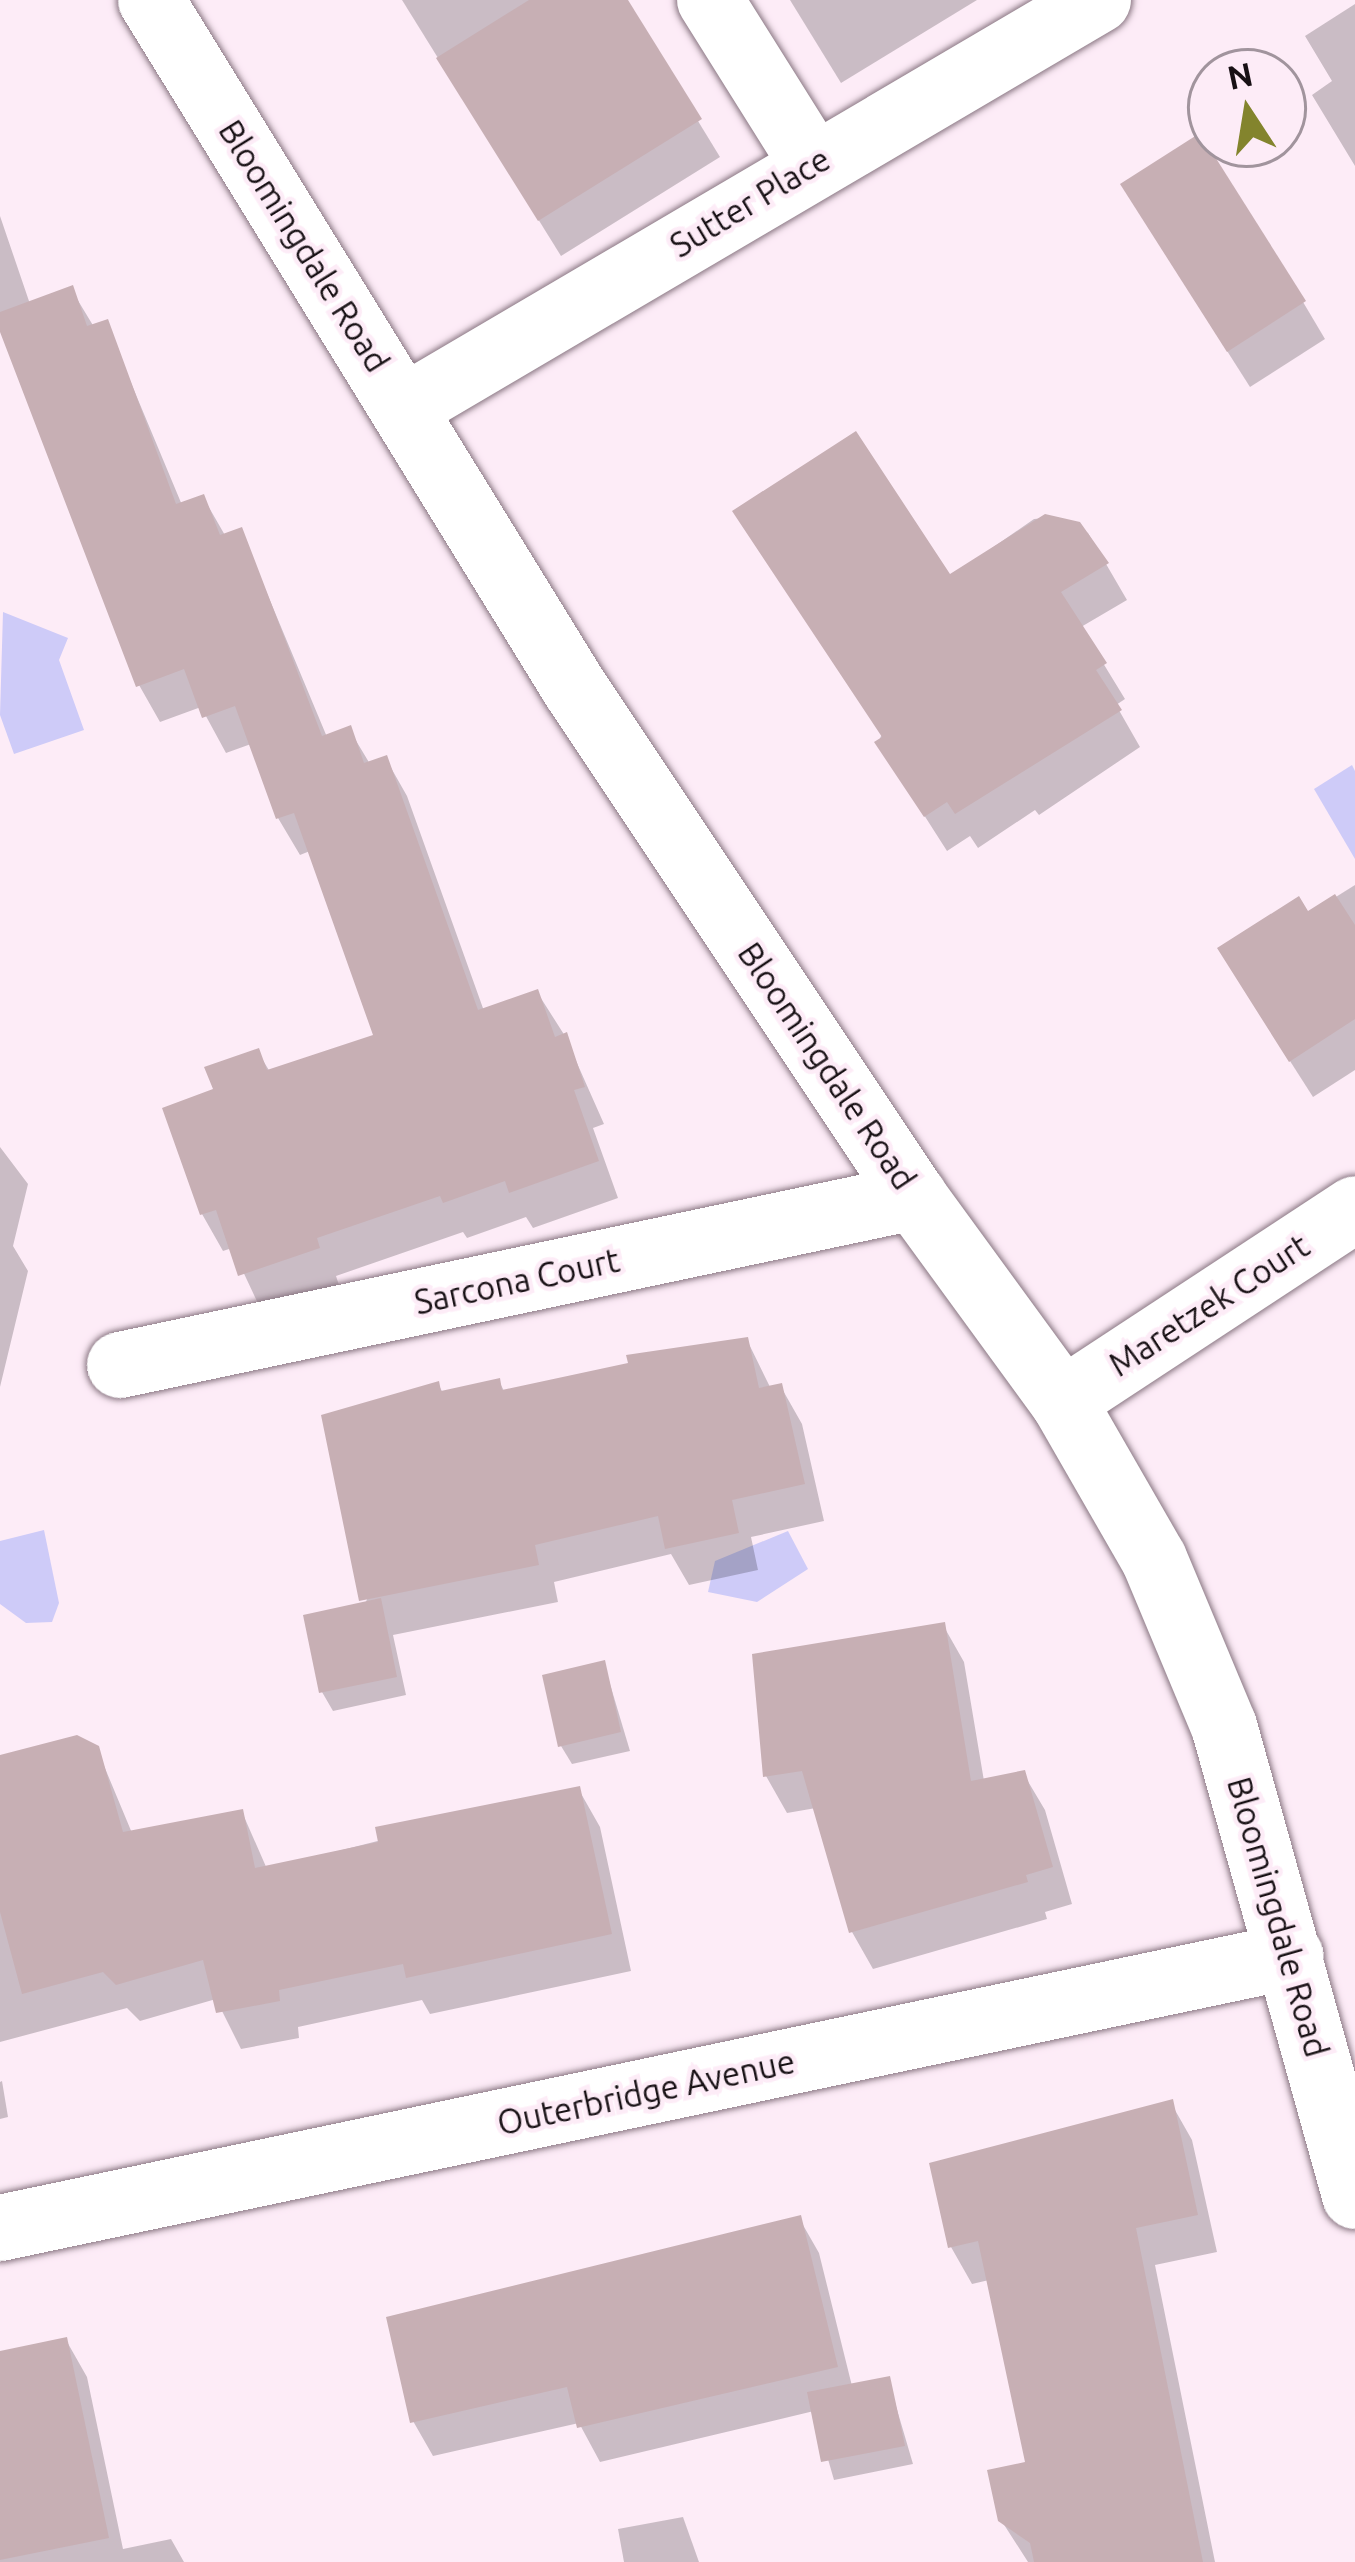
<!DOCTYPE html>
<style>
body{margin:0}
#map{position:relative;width:1355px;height:2562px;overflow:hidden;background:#fdecf7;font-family:Ubuntu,sans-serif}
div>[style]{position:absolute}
.water>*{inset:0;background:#cecbf8}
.shadow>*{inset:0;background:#0003}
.building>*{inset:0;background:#c7afb4}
.roads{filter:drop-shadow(0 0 3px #8a7783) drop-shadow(0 0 3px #8a7783)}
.minor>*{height:66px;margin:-33px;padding:0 33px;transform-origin:33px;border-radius:33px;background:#fff}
span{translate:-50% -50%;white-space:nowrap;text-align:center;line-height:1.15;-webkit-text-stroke:9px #fdecf7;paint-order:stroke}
.street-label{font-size:33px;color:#181115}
.north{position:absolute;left:1187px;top:48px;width:120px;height:120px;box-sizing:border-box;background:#fdecf7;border:3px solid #a1949d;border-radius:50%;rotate:348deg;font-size:33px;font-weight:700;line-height:48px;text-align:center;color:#181115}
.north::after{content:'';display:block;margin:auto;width:42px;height:54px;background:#83842d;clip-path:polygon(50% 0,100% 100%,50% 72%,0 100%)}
</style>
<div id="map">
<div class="water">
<i style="clip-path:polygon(3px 612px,68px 638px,59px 660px,84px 730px,14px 754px,0 715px)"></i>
<i style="clip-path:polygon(1352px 765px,1355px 771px,1355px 859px,1314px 789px)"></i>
<i style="clip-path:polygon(44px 1530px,59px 1603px,52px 1622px,26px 1623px,0 1604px,0 1541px)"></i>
<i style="clip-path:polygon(788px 1531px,808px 1569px,757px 1602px,708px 1592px,715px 1561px)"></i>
</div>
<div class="shadow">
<i style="clip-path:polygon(402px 0,624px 0,720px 157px,561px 256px)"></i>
<i style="clip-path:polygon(790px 0,977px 0,841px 83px)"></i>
<i style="clip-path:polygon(1355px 4px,1355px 166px,1312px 95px,1332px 81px,1305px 36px)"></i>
<i style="clip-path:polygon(0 216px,30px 304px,71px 289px,94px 327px,106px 323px,182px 505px,203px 497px,226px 537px,241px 531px,327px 737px,349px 729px,370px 764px,386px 759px,407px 796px,484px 1011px,537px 992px,565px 1036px,604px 1124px,593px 1128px,618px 1198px,533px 1228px,526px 1217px,467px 1238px,463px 1232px,336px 1276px,339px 1285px,262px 1312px,232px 1248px,223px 1251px,202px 1214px,217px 1091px,258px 1052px,270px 1072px,377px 1037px,310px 851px,300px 855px,278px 818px,251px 744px,226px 753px,201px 707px,160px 722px,139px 685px,0 323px)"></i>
<i style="clip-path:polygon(1145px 222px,1303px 302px,1325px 339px,1250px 387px)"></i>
<i style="clip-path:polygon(1057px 517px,1088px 533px,1127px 600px,1081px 627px,1125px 699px,1116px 705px,1140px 747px,1039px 815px,1035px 810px,978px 848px,970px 836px,947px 851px,878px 743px,949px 578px,1034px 519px)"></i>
<i style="clip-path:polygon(1355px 885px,1355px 1070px,1313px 1097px,1242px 986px,1307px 915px)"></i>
<i style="clip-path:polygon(0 1147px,28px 1184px,13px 1246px,28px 1271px,0 1387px)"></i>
<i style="clip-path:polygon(747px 1340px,771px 1389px,781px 1387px,802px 1424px,824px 1521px,751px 1537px,758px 1570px,689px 1585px,671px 1554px,554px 1582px,558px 1602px,393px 1635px,406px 1695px,333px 1711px,322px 1692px,365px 1605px,438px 1384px,443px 1393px,499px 1381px,505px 1393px)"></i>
<i style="clip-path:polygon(943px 1625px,964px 1662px,984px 1781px,1023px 1773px,1045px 1810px,1072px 1904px,1045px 1912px,1047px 1919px,873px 1969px,852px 1932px,816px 1808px,787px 1813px,766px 1776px)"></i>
<i style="clip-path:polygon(604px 1664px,630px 1751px,572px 1764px,561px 1746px)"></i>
<i style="clip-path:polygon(97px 1749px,132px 1833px,242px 1812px,267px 1869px,579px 1790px,600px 1827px,631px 1971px,430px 2014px,422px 2000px,298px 2027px,299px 2038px,241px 2049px,216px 1999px,140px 2021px,127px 2008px,0 2042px,0 1758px)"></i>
<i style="clip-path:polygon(2px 2081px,8px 2117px,0 2119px,0 2082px)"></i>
<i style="clip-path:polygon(1171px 2103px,1192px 2140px,1217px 2252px,1155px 2265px,1215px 2562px,1028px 2562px,1001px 2520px,1029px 2464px,989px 2280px,972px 2284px,951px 2247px)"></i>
<i style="clip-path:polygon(799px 2218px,819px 2253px,852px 2386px,888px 2379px,913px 2464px,834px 2480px,814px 2411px,600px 2462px,579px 2423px,433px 2456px,413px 2421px)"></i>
<i style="clip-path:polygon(66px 2340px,87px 2377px,123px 2549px,171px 2539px,184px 2562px,0 2562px,0 2354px)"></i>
<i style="clip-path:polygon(683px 2517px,699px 2562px,624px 2562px,618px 2529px)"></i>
</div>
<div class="building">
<i style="clip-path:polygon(529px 0,628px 0,702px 119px,538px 221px,436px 58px)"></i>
<i style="clip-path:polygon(1200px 133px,1306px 301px,1227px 352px,1120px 184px)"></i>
<i style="clip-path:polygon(73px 285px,87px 326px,108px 319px,176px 504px,204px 494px,220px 535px,242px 527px,322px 736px,351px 725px,364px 763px,387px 755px,478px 1010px,538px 989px,555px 1037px,567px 1032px,585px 1087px,574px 1090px,599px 1161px,509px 1193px,505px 1181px,443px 1203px,440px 1196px,317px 1238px,320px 1248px,238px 1276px,216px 1210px,200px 1215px,162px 1108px,213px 1089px,204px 1067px,259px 1048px,267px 1070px,373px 1035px,294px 813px,276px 819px,235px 706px,202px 718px,184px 669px,136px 687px,0 332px,0 312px)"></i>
<i style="clip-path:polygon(856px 431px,950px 574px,1045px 514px,1080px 522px,1109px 563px,1061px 592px,1107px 663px,1096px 670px,1122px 710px,955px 814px,947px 802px,924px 817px,874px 742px,882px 737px,732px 511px)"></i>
<i style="clip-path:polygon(1335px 894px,1355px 925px,1355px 1019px,1289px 1062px,1217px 948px,1299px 896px,1308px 911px)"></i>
<i style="clip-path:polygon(748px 1337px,759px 1388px,782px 1383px,805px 1484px,732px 1500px,739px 1533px,665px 1549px,658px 1516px,535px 1545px,539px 1565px,359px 1601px,321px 1415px,439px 1381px,441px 1391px,500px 1378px,502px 1390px,628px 1363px,626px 1355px)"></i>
<i style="clip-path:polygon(381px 1598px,397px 1677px,319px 1693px,303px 1615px)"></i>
<i style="clip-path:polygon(945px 1622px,971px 1781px,1025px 1770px,1053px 1867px,1026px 1875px,1028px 1882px,849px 1933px,802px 1771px,763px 1777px,752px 1654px)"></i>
<i style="clip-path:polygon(605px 1660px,621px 1732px,558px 1747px,542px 1675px)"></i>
<i style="clip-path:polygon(77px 1735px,99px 1746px,123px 1832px,243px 1809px,255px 1868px,378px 1842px,375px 1827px,580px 1786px,612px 1934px,406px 1978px,403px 1964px,279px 1990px,280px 2001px,216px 2013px,203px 1960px,116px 1985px,103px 1972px,22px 1994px,0 1912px,0 1755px)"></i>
<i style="clip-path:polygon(1173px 2099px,1198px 2215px,1136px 2228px,1203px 2562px,1034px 2562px,1030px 2543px,998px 2521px,987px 2470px,1025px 2462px,978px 2241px,948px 2248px,929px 2163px)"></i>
<i style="clip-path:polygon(801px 2215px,838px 2367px,577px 2428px,567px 2387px,410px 2423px,386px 2317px)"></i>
<i style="clip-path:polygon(67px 2337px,109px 2538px,0 2560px,0 2351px)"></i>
<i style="clip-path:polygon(890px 2376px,905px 2446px,821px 2462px,807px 2392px)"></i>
</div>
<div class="roads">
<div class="minor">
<i style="left:151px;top:0;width:807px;rotate:58.38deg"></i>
<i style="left:574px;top:687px;width:613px;rotate:56.31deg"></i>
<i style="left:914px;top:1197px;width:253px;rotate:53.9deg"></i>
<i style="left:1063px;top:1401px;width:182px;rotate:60.1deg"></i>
<i style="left:1154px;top:1559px;width:181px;rotate:67.3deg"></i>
<i style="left:1224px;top:1726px;width:488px;rotate:74.4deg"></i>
<i style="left:710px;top:0;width:194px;rotate:57.9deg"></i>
<i style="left:404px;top:408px;width:805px;rotate:-30.45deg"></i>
<i style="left:120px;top:1365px;width:812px;rotate:-11.95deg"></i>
<i style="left:1063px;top:1401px;width:349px;rotate:-33.3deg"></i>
<i style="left:0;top:2228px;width:1319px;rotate:-11.9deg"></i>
</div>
</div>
<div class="street-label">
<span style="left:750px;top:202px;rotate:-31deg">Sutter Place</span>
<span style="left:304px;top:246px;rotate:58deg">Bloomingdale Road</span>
<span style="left:827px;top:1066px;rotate:56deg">Bloomingdale Road</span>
<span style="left:517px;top:1281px;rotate:-12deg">Sarcona Court</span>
<span style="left:1209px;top:1305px;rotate:-33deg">Maretzek Court</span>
<span style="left:1278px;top:1917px;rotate:74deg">Bloomingdale Road</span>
<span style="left:646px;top:2092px;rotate:-12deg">Outerbridge Avenue</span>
</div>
<div class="north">N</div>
</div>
